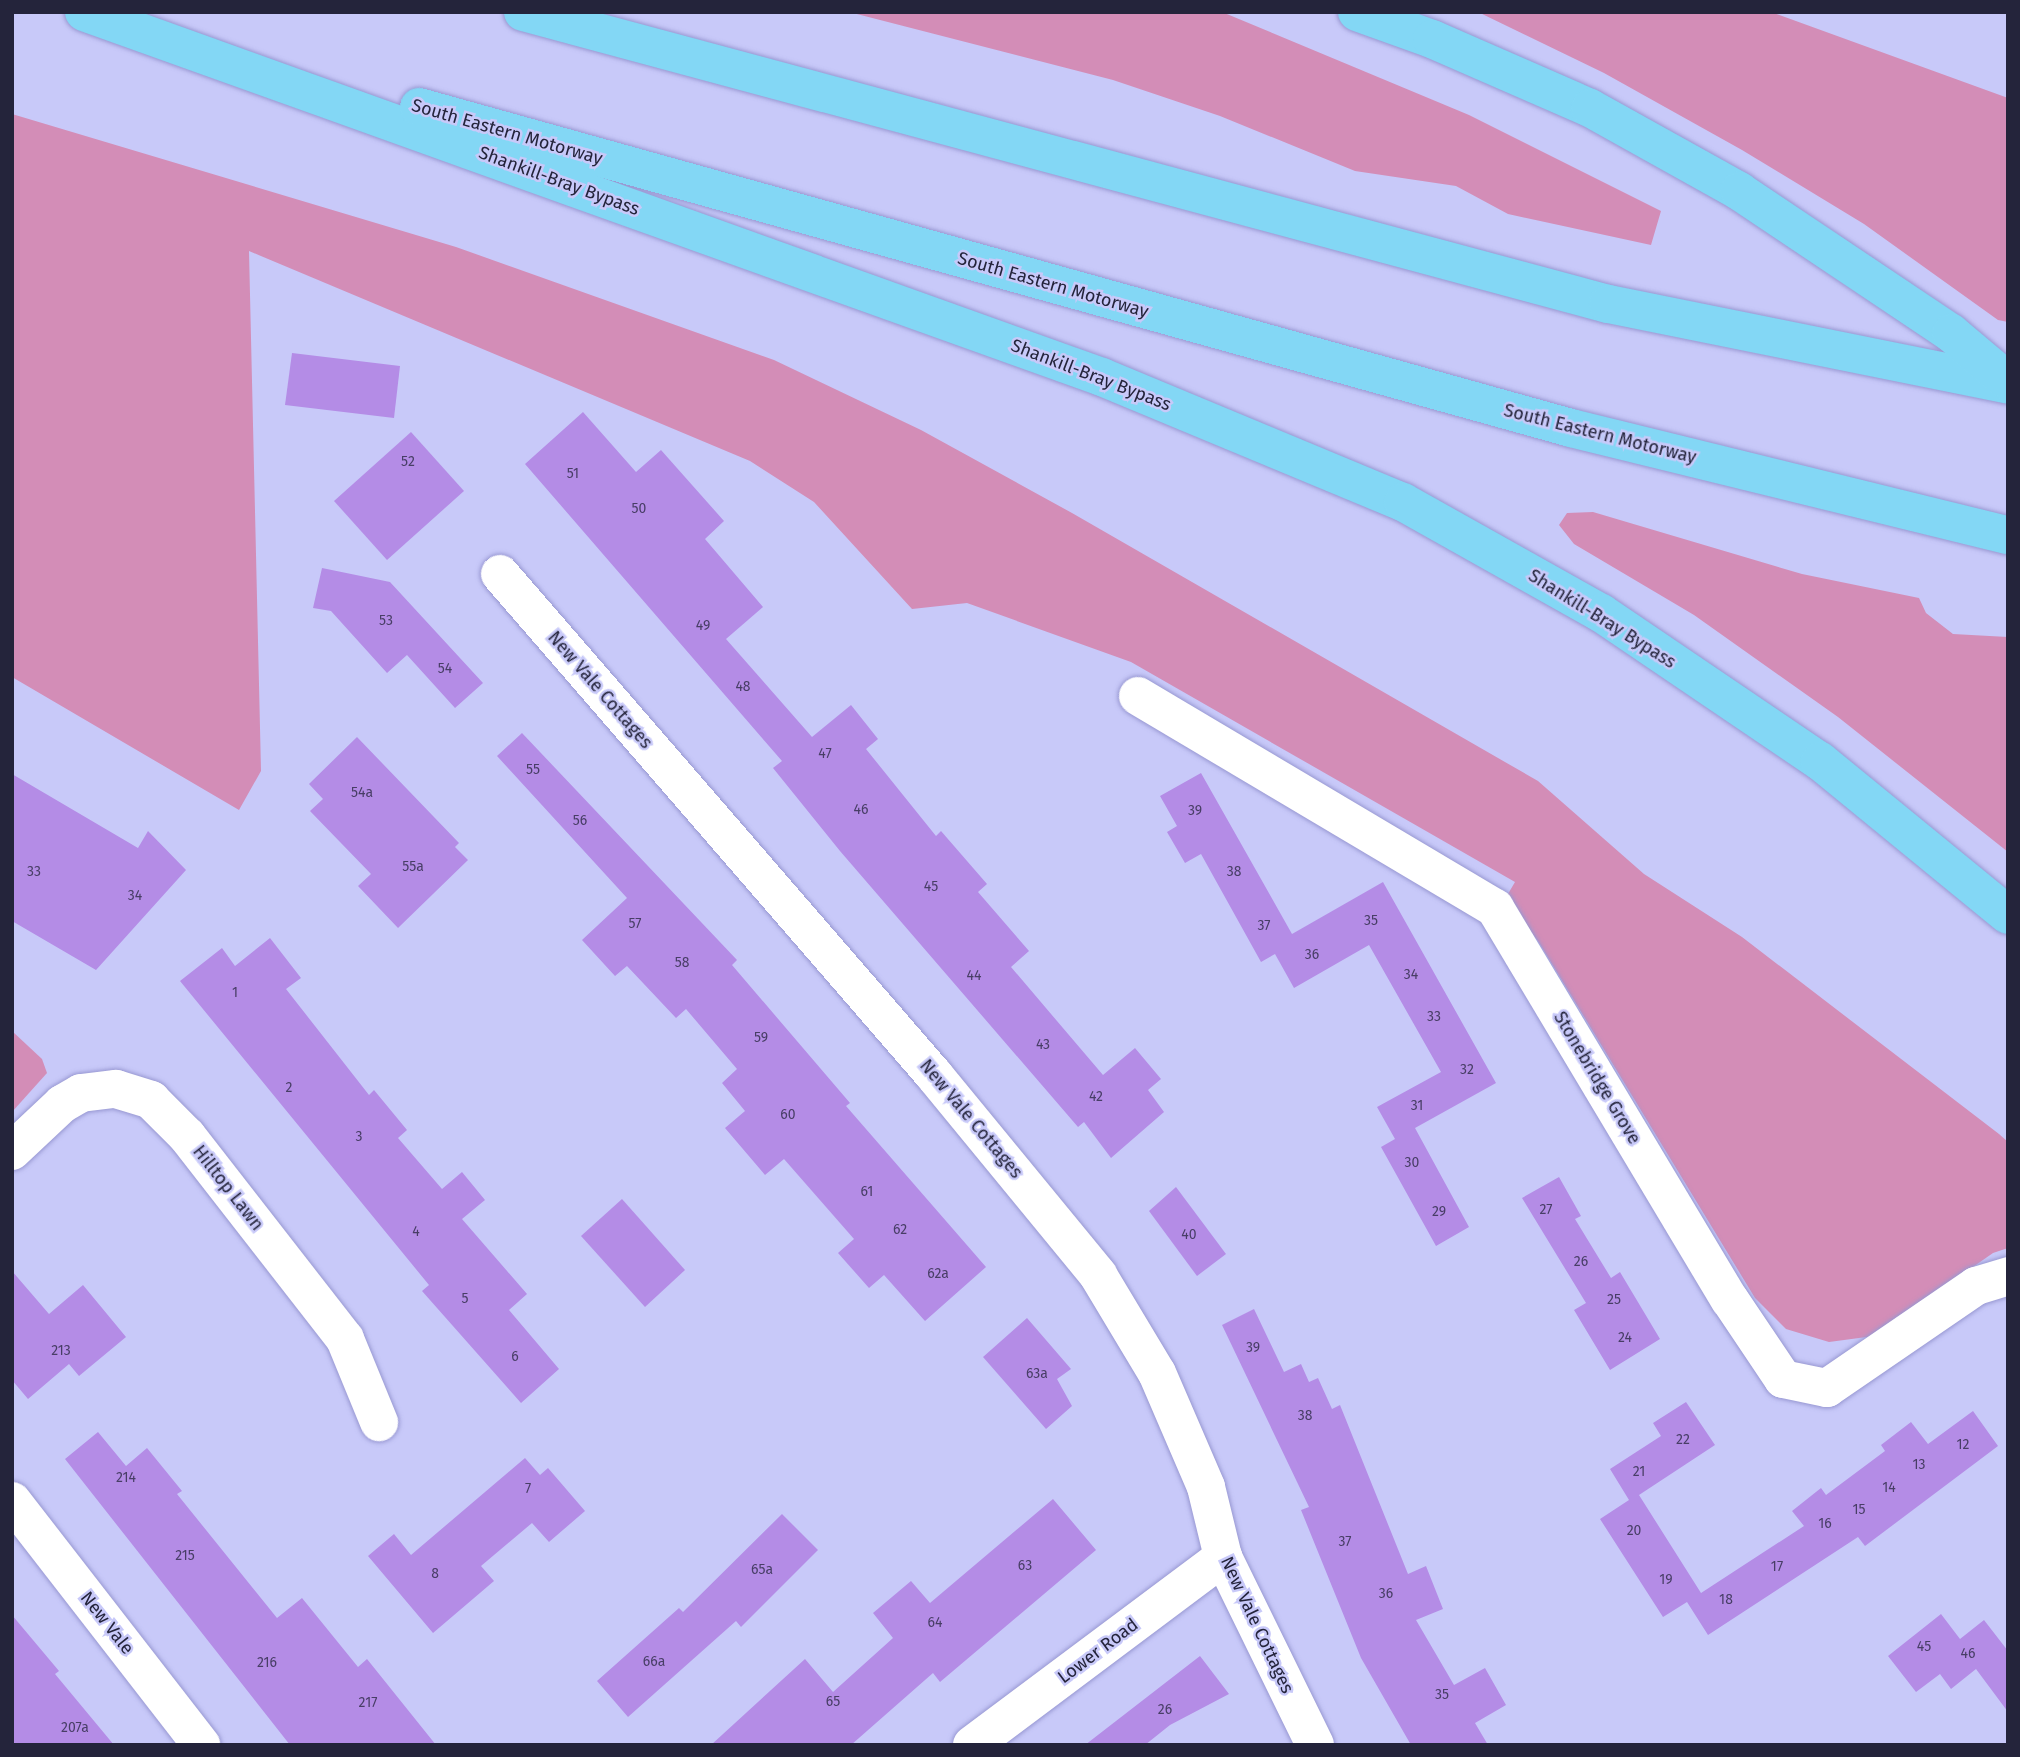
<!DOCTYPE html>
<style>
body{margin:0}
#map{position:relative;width:2020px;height:1757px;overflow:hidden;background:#c8c9f9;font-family:"Fira Sans",sans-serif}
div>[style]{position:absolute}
.green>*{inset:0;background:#d38db7}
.building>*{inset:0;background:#b48ce6}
.roads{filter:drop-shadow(0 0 2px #9898d2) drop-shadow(0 0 2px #9898d2)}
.minor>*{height:38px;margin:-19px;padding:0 19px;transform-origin:19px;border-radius:19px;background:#fff}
.motorway>*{height:38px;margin:-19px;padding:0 19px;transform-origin:19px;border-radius:19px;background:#83d7f5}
span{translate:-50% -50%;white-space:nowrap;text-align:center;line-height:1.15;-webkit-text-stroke:5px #c8c9f9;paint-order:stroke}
.number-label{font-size:14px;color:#483e66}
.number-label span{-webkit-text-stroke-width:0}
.street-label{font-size:18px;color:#24243b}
.frame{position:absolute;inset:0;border:14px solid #24243b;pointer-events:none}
</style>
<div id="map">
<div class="green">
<i style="clip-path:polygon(849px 12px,1222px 12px,1469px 115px,1661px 211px,1651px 245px,1508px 214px,1456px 186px,1355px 171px,1220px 116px,1113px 80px)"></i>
<i style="clip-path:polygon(1478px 12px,1771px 12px,2008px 98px,2008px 322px,1998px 320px,1864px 224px,1742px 150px,1604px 73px)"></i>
<i style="clip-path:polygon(12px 114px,456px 247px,774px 360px,921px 430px,1072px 513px,1538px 781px,1644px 874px,1742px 937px,1999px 1134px,2008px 1142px,2008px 1248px,1993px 1253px,1874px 1336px,1829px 1342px,1786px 1329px,1755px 1298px,1538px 941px,1505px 899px,1515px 882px,1131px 662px,967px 603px,912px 609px,814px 502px,750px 461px,249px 251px,261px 771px,239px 810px,12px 677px)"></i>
<i style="clip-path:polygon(1593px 512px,1802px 574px,1919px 598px,1926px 613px,1953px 634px,2008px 637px,2008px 852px,1838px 717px,1694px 615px,1574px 544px,1559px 525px,1567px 513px)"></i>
<i style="clip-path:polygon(12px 1031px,42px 1059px,47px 1073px,12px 1112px)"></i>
</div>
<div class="building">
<i style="clip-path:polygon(292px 353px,400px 366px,394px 418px,285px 405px)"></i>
<i style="clip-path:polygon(583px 412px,636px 472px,661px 450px,724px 521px,705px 539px,763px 607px,726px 639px,812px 737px,851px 705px,878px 739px,866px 749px,936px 836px,941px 831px,987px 884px,978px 892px,1029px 951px,1011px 967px,1103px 1075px,1135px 1048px,1161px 1079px,1148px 1090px,1164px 1112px,1111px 1158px,1084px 1122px,1078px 1127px,840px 851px,773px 768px,782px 761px,525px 464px)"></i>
<i style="clip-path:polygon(411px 432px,464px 491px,387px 560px,334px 501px)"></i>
<i style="clip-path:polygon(322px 568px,390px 582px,483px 683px,455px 708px,407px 655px,387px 673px,331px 611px,313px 608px)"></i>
<i style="clip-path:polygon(522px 733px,737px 960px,732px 965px,850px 1103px,846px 1106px,986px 1267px,925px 1321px,884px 1275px,869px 1288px,838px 1253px,854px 1239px,784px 1159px,765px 1175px,725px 1128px,745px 1111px,722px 1083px,737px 1069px,686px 1009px,676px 1018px,627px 966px,615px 976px,582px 940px,627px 898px,497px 756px)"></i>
<i style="clip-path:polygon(357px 737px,459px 843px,455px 847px,468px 860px,398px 928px,358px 886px,371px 874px,310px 811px,323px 799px,309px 784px)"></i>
<i style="clip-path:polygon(1201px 773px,1292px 934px,1383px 882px,1496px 1083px,1415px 1128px,1469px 1227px,1436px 1246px,1381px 1147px,1395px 1139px,1377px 1107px,1441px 1072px,1369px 945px,1294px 988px,1275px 954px,1261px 962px,1201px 854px,1185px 863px,1167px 832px,1177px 826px,1160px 796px)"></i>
<i style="clip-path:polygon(12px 774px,138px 848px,148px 831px,186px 870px,96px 970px,12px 921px)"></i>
<i style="clip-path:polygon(270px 938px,301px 978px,286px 989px,369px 1095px,374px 1090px,407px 1130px,398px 1138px,442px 1189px,462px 1172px,485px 1200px,462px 1219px,527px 1294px,509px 1310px,559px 1369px,521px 1403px,422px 1291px,429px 1285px,180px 981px,222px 948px,235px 966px)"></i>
<i style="clip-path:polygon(1559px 1177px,1581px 1216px,1575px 1219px,1611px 1278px,1620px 1272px,1660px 1339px,1610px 1370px,1574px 1310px,1586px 1303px,1522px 1198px)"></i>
<i style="clip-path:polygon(1176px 1187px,1226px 1254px,1197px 1276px,1149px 1211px)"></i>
<i style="clip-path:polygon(622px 1199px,685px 1270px,645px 1307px,581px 1236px)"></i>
<i style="clip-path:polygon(12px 1271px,49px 1314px,83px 1285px,126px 1337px,79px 1376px,69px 1364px,28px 1399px,12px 1380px)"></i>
<i style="clip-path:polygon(1254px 1309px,1284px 1372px,1301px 1364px,1309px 1382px,1318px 1378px,1332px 1409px,1340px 1405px,1408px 1574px,1426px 1566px,1443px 1609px,1416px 1620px,1454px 1685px,1485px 1668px,1506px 1705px,1475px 1723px,1488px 1745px,1411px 1745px,1361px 1658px,1301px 1510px,1309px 1507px,1222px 1325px)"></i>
<i style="clip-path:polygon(1027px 1318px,1071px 1369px,1057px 1379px,1072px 1406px,1046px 1429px,983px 1357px)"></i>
<i style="clip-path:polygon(1686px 1402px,1715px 1445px,1639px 1495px,1701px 1593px,1804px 1526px,1792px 1511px,1821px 1488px,1826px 1495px,1885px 1451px,1881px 1445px,1911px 1422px,1928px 1444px,1973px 1411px,1998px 1446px,1865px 1546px,1858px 1537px,1708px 1635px,1687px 1602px,1663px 1617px,1600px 1519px,1629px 1500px,1610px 1469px,1661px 1436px,1653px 1423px)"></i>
<i style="clip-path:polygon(98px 1432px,126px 1466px,147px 1448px,182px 1491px,177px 1494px,277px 1618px,302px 1598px,358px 1667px,367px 1659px,436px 1745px,290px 1745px,65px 1459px)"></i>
<i style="clip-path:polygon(525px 1458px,540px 1475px,548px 1468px,585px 1511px,549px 1542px,532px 1523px,481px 1566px,494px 1581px,433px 1633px,368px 1556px,394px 1534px,411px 1555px)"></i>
<i style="clip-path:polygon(1053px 1499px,1096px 1550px,940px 1682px,933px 1673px,851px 1745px,711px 1745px,805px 1659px,833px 1692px,893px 1638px,873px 1613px,911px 1581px,930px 1603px)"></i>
<i style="clip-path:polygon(782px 1514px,818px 1550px,741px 1627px,736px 1621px,628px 1717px,597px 1681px,679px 1608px,683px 1612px)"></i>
<i style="clip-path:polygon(1941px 1614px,1960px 1639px,1984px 1620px,2008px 1651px,2008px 1712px,1976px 1669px,1951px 1689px,1940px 1674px,1916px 1692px,1888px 1656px)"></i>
<i style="clip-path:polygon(12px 1615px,59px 1671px,55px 1674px,114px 1745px,12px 1745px)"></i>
<i style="clip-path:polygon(1200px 1656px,1229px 1694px,1170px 1725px,1145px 1745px,1085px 1745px)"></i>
</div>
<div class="roads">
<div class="minor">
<i style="left:500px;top:574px;width:663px;rotate:49.1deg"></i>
<i style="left:934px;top:1075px;width:259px;rotate:50.6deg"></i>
<i style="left:1098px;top:1275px;width:114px;rotate:59deg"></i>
<i style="left:1157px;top:1373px;width:124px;rotate:66.7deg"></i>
<i style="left:1206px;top:1487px;width:72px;rotate:76.3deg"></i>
<i style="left:1223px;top:1557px;width:209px;rotate:63.9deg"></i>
<i style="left:1138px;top:696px;width:415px;rotate:30.7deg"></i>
<i style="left:1495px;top:908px;width:457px;rotate:59.1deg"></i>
<i style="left:1730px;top:1300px;width:95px;rotate:56.1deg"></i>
<i style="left:1783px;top:1379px;width:45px;rotate:11.6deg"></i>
<i style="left:1827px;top:1388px;width:181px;rotate:-34.4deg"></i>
<i style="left:1976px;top:1286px;width:34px;rotate:-17deg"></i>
<i style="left:12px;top:1151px;width:69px;rotate:-43.2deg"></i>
<i style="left:62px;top:1104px;width:22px;rotate:-30deg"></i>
<i style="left:81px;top:1093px;width:35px;rotate:-7deg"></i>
<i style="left:116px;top:1089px;width:37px;rotate:17deg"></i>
<i style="left:151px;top:1100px;width:51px;rotate:45deg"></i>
<i style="left:187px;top:1136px;width:257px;rotate:52.1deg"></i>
<i style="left:345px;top:1339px;width:90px;rotate:67.7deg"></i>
<i style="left:12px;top:1501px;width:309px;rotate:52.2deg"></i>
<i style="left:972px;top:1745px;width:314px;rotate:-36.8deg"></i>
</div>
<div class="motorway">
<i style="left:84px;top:12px;width:1081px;rotate:19.73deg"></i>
<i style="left:1102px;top:377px;width:326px;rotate:22.6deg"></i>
<i style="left:1403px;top:502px;width:227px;rotate:29.3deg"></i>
<i style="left:1601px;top:613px;width:264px;rotate:34.1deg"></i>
<i style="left:1820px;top:761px;width:243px;rotate:39.3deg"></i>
<i style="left:523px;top:12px;width:1124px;rotate:15.06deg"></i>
<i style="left:1608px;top:304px;width:408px;rotate:11.4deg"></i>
<i style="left:1357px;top:12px;width:80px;rotate:19.8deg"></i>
<i style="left:1432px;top:39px;width:172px;rotate:23.6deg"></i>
<i style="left:1590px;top:108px;width:171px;rotate:29.1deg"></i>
<i style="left:1739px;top:191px;width:255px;rotate:33.8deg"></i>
<i style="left:1951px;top:333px;width:75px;rotate:40.1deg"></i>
<i style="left:419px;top:107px;width:1196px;rotate:15.57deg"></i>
<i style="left:1571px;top:428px;width:450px;rotate:13.8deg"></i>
</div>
</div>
<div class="number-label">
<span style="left:408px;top:462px">52</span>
<span style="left:573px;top:474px">51</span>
<span style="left:639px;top:509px">50</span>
<span style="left:386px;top:621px">53</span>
<span style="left:703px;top:626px">49</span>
<span style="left:445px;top:669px">54</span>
<span style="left:743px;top:687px">48</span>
<span style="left:825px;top:754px">47</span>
<span style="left:533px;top:770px">55</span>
<span style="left:362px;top:793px">54a</span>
<span style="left:861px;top:810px">46</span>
<span style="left:1195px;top:811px">39</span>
<span style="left:580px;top:821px">56</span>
<span style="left:413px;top:867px">55a</span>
<span style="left:34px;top:872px">33</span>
<span style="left:1234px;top:872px">38</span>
<span style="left:931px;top:887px">45</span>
<span style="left:135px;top:896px">34</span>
<span style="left:1371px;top:921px">35</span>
<span style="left:635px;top:924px">57</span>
<span style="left:1264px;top:926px">37</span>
<span style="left:1312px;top:955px">36</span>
<span style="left:682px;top:963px">58</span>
<span style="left:1411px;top:975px">34</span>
<span style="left:974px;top:976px">44</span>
<span style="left:235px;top:993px">1</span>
<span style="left:1434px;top:1017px">33</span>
<span style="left:761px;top:1038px">59</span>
<span style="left:1043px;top:1045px">43</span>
<span style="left:1467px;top:1070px">32</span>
<span style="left:289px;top:1088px">2</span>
<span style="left:1096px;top:1097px">42</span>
<span style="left:1417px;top:1106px">31</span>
<span style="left:788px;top:1115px">60</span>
<span style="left:359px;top:1137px">3</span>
<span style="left:1412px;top:1163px">30</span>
<span style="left:867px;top:1192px">61</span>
<span style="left:1546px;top:1210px">27</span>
<span style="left:1439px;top:1212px">29</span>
<span style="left:900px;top:1230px">62</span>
<span style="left:416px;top:1232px">4</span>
<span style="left:1189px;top:1235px">40</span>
<span style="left:1581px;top:1262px">26</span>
<span style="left:938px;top:1274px">62a</span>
<span style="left:465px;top:1299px">5</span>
<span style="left:1614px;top:1300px">25</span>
<span style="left:1625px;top:1338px">24</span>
<span style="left:1253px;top:1348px">39</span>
<span style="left:61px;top:1351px">213</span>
<span style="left:515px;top:1357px">6</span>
<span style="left:1037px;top:1374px">63a</span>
<span style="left:1305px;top:1416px">38</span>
<span style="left:1683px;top:1440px">22</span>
<span style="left:1963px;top:1445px">12</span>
<span style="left:1919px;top:1465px">13</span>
<span style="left:1639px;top:1472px">21</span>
<span style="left:126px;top:1478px">214</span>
<span style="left:1889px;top:1488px">14</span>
<span style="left:528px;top:1489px">7</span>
<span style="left:1859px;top:1510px">15</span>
<span style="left:1825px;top:1524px">16</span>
<span style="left:1634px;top:1531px">20</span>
<span style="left:1345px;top:1542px">37</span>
<span style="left:185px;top:1556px">215</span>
<span style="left:1025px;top:1566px">63</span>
<span style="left:1777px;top:1567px">17</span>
<span style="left:762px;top:1570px">65a</span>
<span style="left:435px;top:1574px">8</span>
<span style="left:1666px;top:1580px">19</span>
<span style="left:1386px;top:1594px">36</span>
<span style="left:1726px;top:1600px">18</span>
<span style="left:935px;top:1623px">64</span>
<span style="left:1924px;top:1647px">45</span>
<span style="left:1968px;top:1654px">46</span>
<span style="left:654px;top:1662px">66a</span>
<span style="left:267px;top:1663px">216</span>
<span style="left:1442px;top:1695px">35</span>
<span style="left:833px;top:1702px">65</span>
<span style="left:368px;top:1703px">217</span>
<span style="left:1165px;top:1710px">26</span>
<span style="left:75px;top:1728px">207a</span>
</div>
<div class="street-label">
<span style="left:507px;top:132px;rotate:16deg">South Eastern Motorway</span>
<span style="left:559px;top:181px;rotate:20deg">Shankill-Bray Bypass</span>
<span style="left:1053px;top:285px;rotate:16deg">South Eastern Motorway</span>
<span style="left:1091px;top:375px;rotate:21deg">Shankill-Bray Bypass</span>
<span style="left:1600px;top:434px;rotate:14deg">South Eastern Motorway</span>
<span style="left:1602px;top:619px;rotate:32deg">Shankill-Bray Bypass</span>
<span style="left:600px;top:690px;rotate:49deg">New Vale Cottages</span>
<span style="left:1597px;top:1078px;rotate:59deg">Stonebridge Grove</span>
<span style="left:971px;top:1119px;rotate:50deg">New Vale Cottages</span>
<span style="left:228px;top:1188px;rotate:52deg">Hilltop Lawn</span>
<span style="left:107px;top:1623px;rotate:52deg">New Vale</span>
<span style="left:1257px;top:1625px;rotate:65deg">New Vale Cottages</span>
<span style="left:1098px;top:1651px;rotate:-37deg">Lower Road</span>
</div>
<div class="frame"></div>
</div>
